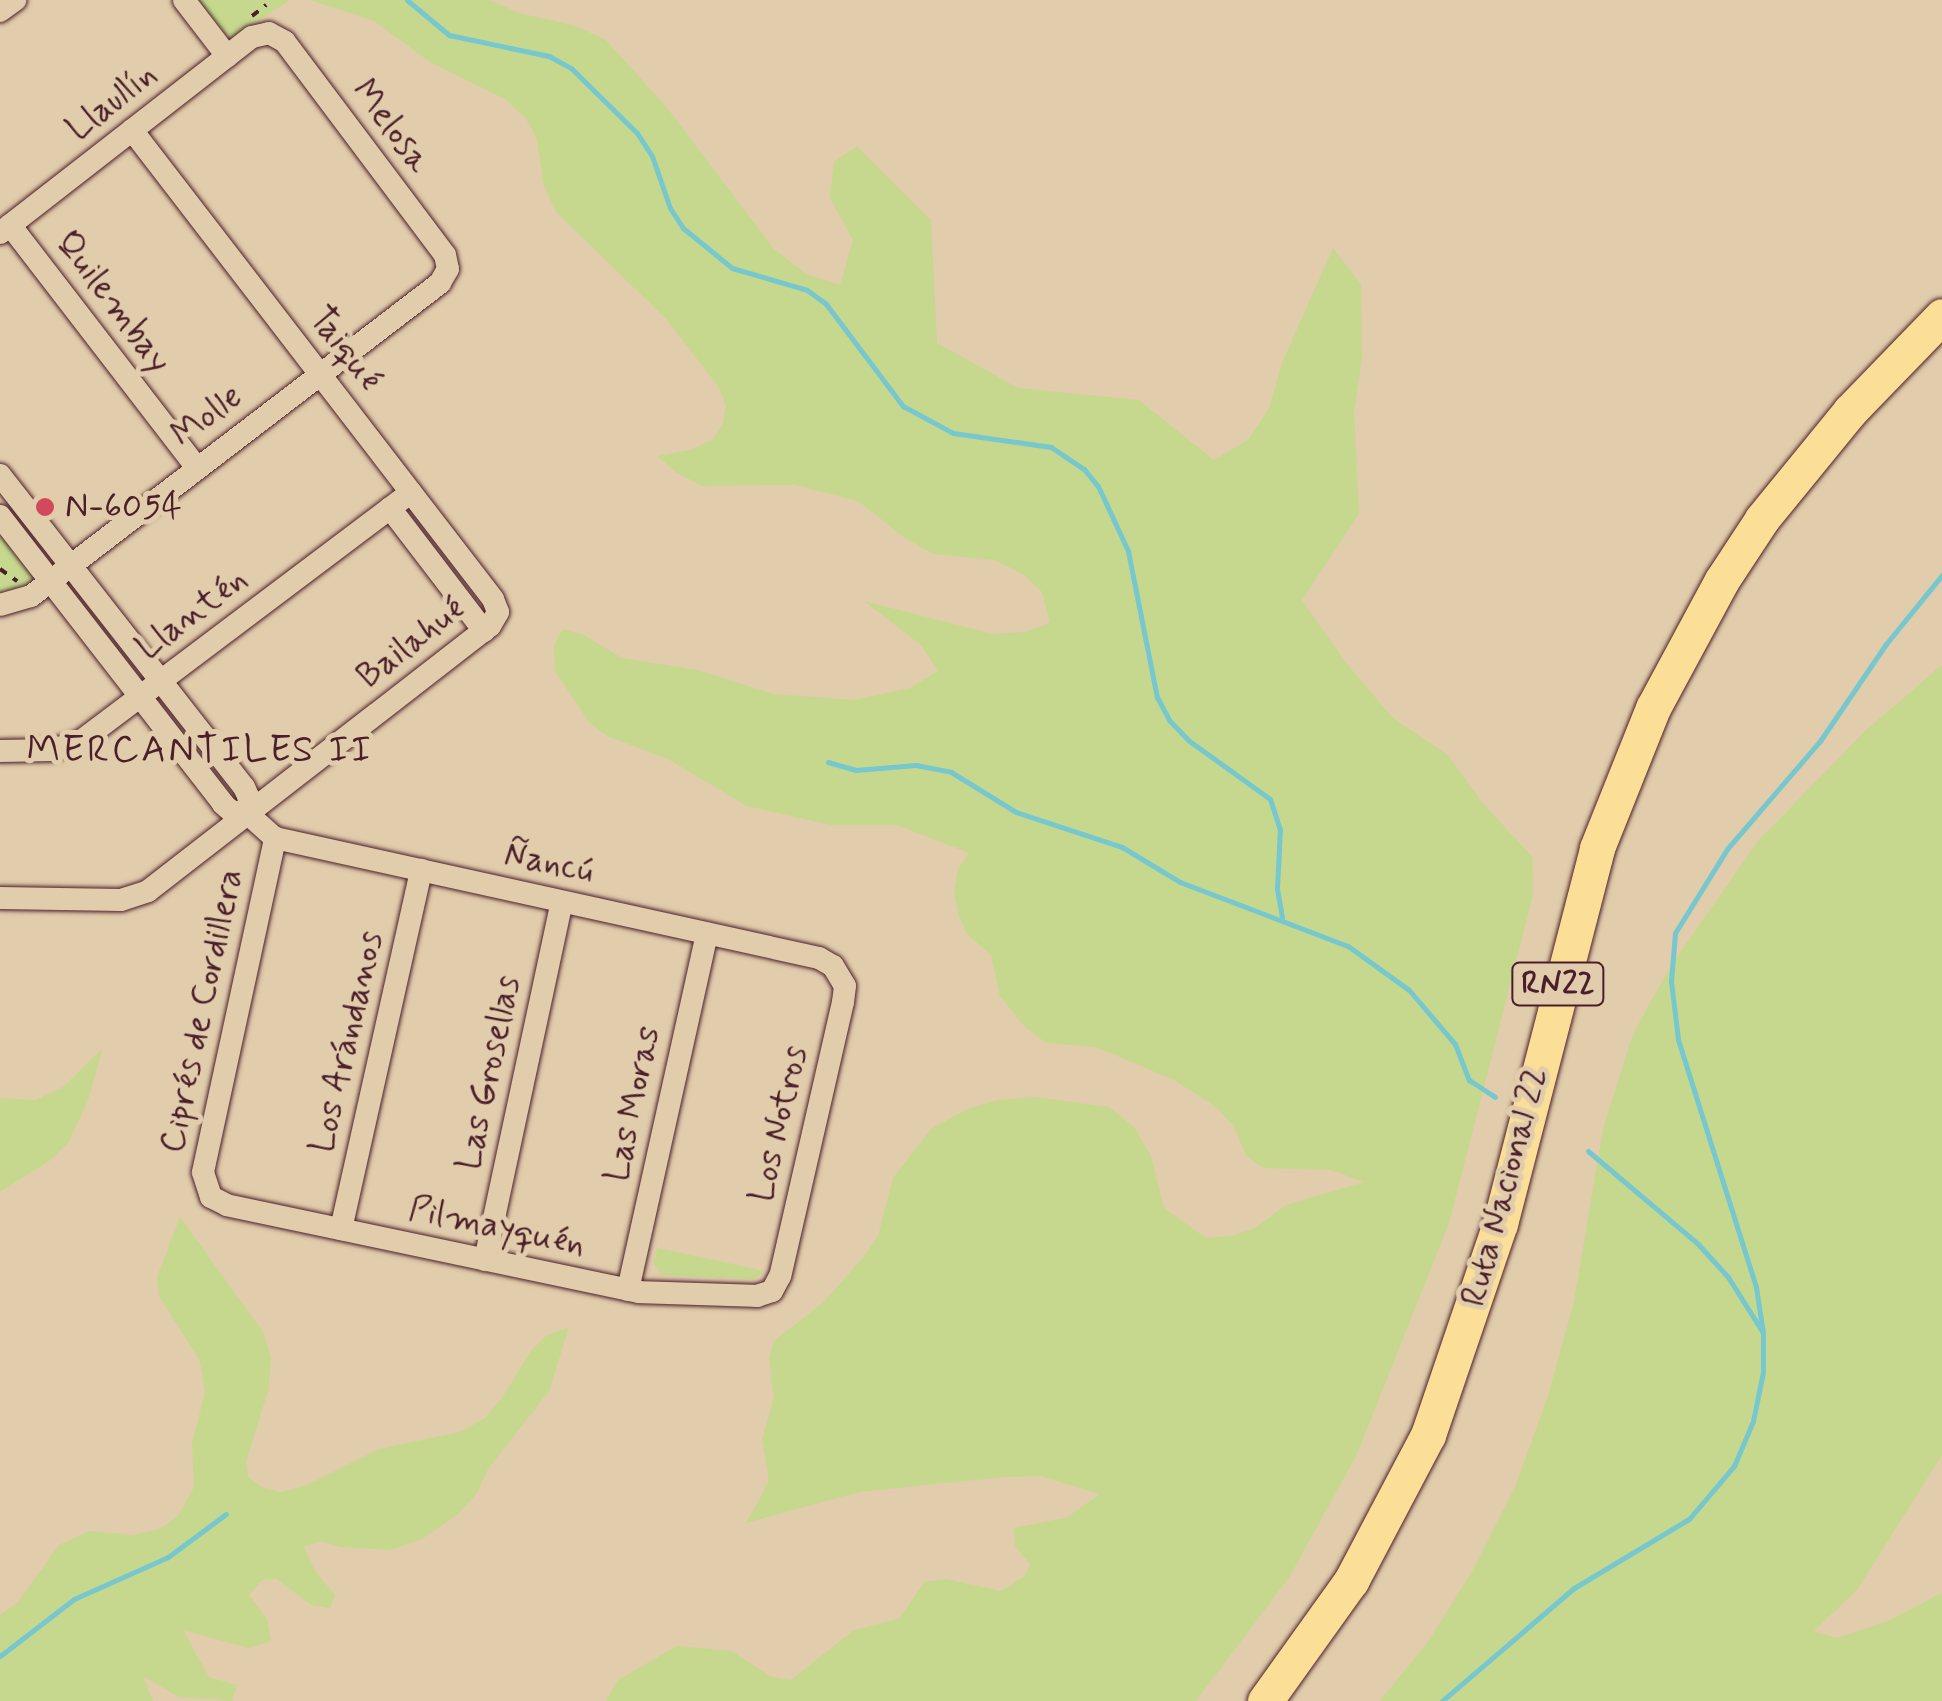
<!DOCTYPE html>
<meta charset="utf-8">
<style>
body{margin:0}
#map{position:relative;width:1942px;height:1701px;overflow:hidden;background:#e1ccab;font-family:Mynerve,sans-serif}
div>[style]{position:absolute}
.green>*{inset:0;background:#c6d88d}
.stream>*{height:5px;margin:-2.5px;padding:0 2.5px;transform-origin:2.5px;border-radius:2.5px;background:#76c7ce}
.path>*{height:4px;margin-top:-2px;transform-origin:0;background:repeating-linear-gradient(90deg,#4a1f2b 0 8px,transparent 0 16px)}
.roads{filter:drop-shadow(0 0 2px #4a1f2b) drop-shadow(0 0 2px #4a1f2b)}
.minor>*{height:22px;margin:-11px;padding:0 11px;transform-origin:11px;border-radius:11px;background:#e1ccab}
.highway>*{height:35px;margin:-17.5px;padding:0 17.5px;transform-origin:17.5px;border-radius:17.5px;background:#fbdf96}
.dots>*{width:28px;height:28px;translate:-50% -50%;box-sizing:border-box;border:5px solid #e1ccab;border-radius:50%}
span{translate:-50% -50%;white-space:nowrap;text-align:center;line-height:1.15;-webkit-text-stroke:10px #e1ccab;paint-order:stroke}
.shield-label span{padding:2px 8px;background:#e1ccab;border:2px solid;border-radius:8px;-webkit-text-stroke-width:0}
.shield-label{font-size:32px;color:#4a1f2b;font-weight:700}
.street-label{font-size:35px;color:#4a1f2b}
.poi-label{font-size:35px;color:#4a1f2b}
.left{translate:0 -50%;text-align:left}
.neighbourhood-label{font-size:38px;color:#4a1f2b;letter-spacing:2.5px}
</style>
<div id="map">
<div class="green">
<i style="clip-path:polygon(196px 0,290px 0,235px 36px,223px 33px)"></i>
<i style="clip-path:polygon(310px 0,490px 0,519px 13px,573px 25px,606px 40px,668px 109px,773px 248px,806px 274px,840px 285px,853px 240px,830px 198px,834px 162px,857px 146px,931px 220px,937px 343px,1018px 388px,1139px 400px,1214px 460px,1249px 439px,1269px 408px,1282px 363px,1333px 248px,1361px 284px,1362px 358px,1354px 412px,1359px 514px,1302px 600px,1346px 663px,1393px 718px,1448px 755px,1482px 802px,1533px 858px,1532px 899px,1449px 1223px,1357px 1454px,1290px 1576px,1196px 1701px,606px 1701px,618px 1680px,677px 1646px,731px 1651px,772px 1677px,791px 1680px,854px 1630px,899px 1619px,924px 1582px,946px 1579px,1001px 1591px,1024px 1577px,1030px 1564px,1015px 1546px,1014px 1528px,1066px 1518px,1100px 1494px,1040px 1476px,1004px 1477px,859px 1492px,746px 1523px,769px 1481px,762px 1439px,774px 1398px,769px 1357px,775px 1340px,824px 1302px,866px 1254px,878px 1236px,893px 1178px,931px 1129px,970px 1108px,998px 1100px,1035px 1097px,1109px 1107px,1134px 1127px,1151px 1156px,1164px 1208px,1206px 1238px,1231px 1236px,1255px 1228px,1286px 1205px,1364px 1182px,1331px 1170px,1263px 1168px,1246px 1155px,1233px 1125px,1216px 1107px,1174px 1080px,1096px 1047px,1046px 1043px,1024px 1026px,1000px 996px,991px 955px,967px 934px,959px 916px,954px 892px,958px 869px,969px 853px,897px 825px,831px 825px,747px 806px,668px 759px,607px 736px,589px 722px,555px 671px,554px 645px,563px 629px,584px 635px,622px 658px,698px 670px,773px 694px,854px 700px,910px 688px,938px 671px,921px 645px,864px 601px,993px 634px,1024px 632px,1050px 623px,1042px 592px,1023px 574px,995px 560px,934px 554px,905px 538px,858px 501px,795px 485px,703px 486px,677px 473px,657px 456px,690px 450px,712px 440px,723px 424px,726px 406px,718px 386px,666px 319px,557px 213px,544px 187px,537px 139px,525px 117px,505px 99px,430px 62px,374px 21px)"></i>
<i style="clip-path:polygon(0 530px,34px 577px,31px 586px,0 598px)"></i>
<i style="clip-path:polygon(1942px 665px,1942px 1455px,1857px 1590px,1814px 1631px,1837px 1638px,1888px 1621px,1942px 1593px,1942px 1701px,1380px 1701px,1427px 1643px,1473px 1570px,1515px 1487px,1547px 1399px,1574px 1302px,1603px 1129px,1633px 1034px,1670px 967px,1758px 841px,1866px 730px)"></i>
<i style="clip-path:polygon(103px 1048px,88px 1100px,69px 1142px,49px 1161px,0 1192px,0 1098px,36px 1100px,63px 1087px)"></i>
<i style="clip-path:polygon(180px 1217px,263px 1332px,271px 1358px,268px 1391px,246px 1462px,248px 1477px,262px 1487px,281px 1492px,305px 1486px,379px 1449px,460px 1432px,484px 1419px,502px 1398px,531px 1351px,547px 1335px,569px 1327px,549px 1391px,488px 1469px,477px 1493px,457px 1515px,422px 1539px,390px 1550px,340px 1547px,320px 1541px,304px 1547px,315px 1571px,335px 1595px,330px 1608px,311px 1605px,277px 1579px,262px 1580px,249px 1595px,267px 1619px,271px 1641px,249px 1648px,183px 1630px,209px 1677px,237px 1685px,232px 1701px,179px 1697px,143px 1676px,153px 1701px,0 1701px,0 1615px,18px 1602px,59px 1545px,90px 1531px,134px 1535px,160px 1529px,178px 1516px,194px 1487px,192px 1443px,205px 1393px,200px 1361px,159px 1296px,157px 1277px)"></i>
<i style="clip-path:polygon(657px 1248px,710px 1259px,764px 1271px,754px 1279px,662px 1275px,654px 1264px)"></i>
</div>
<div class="stream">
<i style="left:407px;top:0;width:55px;rotate:39.8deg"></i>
<i style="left:449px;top:35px;width:102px;rotate:11.9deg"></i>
<i style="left:549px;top:56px;width:25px;rotate:29deg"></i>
<i style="left:571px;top:68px;width:93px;rotate:44.6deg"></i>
<i style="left:637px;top:133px;width:27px;rotate:57deg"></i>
<i style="left:652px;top:156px;width:55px;rotate:70.9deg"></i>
<i style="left:670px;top:208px;width:24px;rotate:57deg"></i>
<i style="left:683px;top:228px;width:63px;rotate:39.2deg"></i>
<i style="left:732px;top:268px;width:78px;rotate:16.3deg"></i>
<i style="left:807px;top:290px;width:24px;rotate:36deg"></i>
<i style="left:826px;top:304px;width:128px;rotate:53deg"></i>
<i style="left:903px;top:406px;width:57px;rotate:28.4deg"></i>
<i style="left:953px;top:433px;width:99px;rotate:8.1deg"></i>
<i style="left:1051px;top:447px;width:40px;rotate:34deg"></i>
<i style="left:1084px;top:469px;width:22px;rotate:51deg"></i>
<i style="left:1098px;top:486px;width:72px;rotate:65.2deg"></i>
<i style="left:1128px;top:551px;width:149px;rotate:78.8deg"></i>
<i style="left:1157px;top:697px;width:26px;rotate:62deg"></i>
<i style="left:1169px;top:720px;width:28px;rotate:46deg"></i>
<i style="left:1188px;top:740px;width:101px;rotate:35.7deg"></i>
<i style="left:1270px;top:799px;width:32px;rotate:72deg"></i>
<i style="left:1280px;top:829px;width:60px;rotate:92.9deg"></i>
<i style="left:1277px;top:889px;width:29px;rotate:80deg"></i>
<i style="left:828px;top:762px;width:29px;rotate:16deg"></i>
<i style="left:856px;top:770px;width:60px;rotate:-4.8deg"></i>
<i style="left:916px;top:765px;width:36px;rotate:11deg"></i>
<i style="left:951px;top:772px;width:76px;rotate:31.6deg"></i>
<i style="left:1016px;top:812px;width:112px;rotate:18.3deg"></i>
<i style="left:1122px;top:847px;width:68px;rotate:31.1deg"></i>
<i style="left:1180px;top:882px;width:180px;rotate:20.9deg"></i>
<i style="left:1348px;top:946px;width:75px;rotate:35.8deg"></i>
<i style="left:1409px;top:990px;width:71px;rotate:49.6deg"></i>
<i style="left:1455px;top:1044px;width:39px;rotate:69deg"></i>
<i style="left:1469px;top:1080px;width:31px;rotate:33deg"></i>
<i style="left:1588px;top:1151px;width:144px;rotate:40.2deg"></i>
<i style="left:1698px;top:1244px;width:45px;rotate:47.7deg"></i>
<i style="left:1728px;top:1277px;width:64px;rotate:57.8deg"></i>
<i style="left:0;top:1656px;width:93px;rotate:-37.6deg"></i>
<i style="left:74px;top:1599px;width:103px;rotate:-24.1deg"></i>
<i style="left:168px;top:1557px;width:72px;rotate:-36.6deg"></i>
<i style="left:1442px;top:1701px;width:174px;rotate:-40.6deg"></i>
<i style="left:1574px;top:1588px;width:134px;rotate:-31deg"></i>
<i style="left:1689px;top:1519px;width:70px;rotate:-49.7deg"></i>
<i style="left:1734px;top:1466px;width:49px;rotate:-67.1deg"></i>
<i style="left:1753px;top:1421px;width:50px;rotate:-78.5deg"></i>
<i style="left:1763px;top:1372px;width:39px;rotate:-90deg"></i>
<i style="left:1763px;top:1333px;width:47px;rotate:-98.7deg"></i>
<i style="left:1756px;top:1287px;width:260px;rotate:-107.5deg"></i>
<i style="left:1678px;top:1039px;width:58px;rotate:-96.9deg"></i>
<i style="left:1671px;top:981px;width:48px;rotate:-85.2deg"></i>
<i style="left:1675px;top:933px;width:99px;rotate:-58.2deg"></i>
<i style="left:1727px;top:849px;width:143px;rotate:-49.3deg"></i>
<i style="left:1820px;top:741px;width:117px;rotate:-55.8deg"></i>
<i style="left:1886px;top:644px;width:89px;rotate:-50.9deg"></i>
</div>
<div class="path">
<i style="left:252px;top:16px;width:18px;rotate:-38deg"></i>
<i style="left:0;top:569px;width:21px;rotate:35deg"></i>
</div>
<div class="roads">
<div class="minor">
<i style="left:184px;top:0;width:71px;rotate:52.5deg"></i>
<i style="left:0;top:11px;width:19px;rotate:-36deg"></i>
<i style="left:10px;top:225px;width:307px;rotate:52.4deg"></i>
<i style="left:0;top:233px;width:319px;rotate:-37.9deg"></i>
<i style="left:252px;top:37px;width:17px;rotate:-13deg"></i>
<i style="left:269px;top:33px;width:18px;rotate:29deg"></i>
<i style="left:285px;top:42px;width:266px;rotate:53.1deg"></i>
<i style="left:445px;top:255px;width:14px;rotate:78deg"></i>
<i style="left:448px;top:269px;width:16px;rotate:120deg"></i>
<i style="left:440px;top:283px;width:515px;rotate:142.57deg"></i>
<i style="left:31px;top:596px;width:32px;rotate:164deg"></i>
<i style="left:0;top:475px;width:396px;rotate:52deg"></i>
<i style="left:244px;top:787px;width:12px;rotate:66deg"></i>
<i style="left:249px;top:798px;width:16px;rotate:94deg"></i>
<i style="left:390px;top:508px;width:155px;rotate:52.6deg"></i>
<i style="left:0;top:516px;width:364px;rotate:52.2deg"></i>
<i style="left:223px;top:804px;width:11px;rotate:41deg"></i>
<i style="left:231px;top:811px;width:17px;rotate:10deg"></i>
<i style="left:248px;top:814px;width:36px;rotate:42deg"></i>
<i style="left:275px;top:838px;width:557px;rotate:12.44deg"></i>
<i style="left:819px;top:958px;width:16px;rotate:30deg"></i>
<i style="left:833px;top:966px;width:23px;rotate:59deg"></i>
<i style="left:845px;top:986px;width:16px;rotate:97deg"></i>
<i style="left:843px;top:1002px;width:281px;rotate:102.9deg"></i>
<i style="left:780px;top:1276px;width:17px;rotate:118deg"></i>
<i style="left:772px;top:1291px;width:16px;rotate:162deg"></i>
<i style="left:757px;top:1296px;width:118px;rotate:-178.1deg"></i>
<i style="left:639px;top:1292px;width:421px;rotate:-168.1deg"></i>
<i style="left:227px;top:1205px;width:18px;rotate:-153deg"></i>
<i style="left:211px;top:1197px;width:26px;rotate:-108deg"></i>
<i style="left:203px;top:1172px;width:342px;rotate:-77.8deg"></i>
<i style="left:0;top:751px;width:52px;rotate:-1.1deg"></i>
<i style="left:52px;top:750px;width:30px;rotate:-17deg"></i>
<i style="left:81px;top:741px;width:413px;rotate:-37deg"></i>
<i style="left:0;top:898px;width:121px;rotate:0.9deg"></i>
<i style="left:121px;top:900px;width:28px;rotate:-18deg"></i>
<i style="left:148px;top:891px;width:433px;rotate:-37.8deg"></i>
<i style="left:490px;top:626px;width:16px;rotate:-60deg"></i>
<i style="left:498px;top:612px;width:14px;rotate:-111deg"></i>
<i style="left:493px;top:599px;width:592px;rotate:-127.59deg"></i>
<i style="left:341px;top:1229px;width:368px;rotate:-77.4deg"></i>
<i style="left:485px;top:1260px;width:366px;rotate:-77.9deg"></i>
<i style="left:628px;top:1290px;width:365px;rotate:-77.5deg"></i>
</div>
<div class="highway">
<i style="left:1265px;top:1701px;width:148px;rotate:-54.4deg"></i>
<i style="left:1351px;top:1581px;width:165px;rotate:-62.2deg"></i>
<i style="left:1428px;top:1435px;width:223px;rotate:-71.2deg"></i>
<i style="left:1500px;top:1224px;width:388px;rotate:-75.5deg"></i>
<i style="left:1597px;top:848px;width:151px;rotate:-68.2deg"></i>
<i style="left:1653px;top:708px;width:145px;rotate:-61.7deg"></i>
<i style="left:1722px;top:580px;width:73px;rotate:-56.7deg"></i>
<i style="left:1762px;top:519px;width:139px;rotate:-50.8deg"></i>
<i style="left:1850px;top:411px;width:132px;rotate:-45.9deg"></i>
</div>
</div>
<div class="dots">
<i style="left:45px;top:507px;background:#d1495b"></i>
</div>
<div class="shield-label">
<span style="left:1558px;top:984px">RN22</span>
</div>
<div class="street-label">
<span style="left:112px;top:102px;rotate:-38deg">Llaullín</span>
<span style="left:391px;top:126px;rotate:53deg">Melosa</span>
<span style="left:113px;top:302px;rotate:53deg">Quilembay</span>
<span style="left:345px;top:349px;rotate:52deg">Taiqué</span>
<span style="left:207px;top:416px;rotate:-37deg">Molle</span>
<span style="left:192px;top:614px;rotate:-37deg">Llantén</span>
<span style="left:411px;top:643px;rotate:-38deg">Bailahué</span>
<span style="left:549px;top:863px;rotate:12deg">Ñancú</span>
<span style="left:202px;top:1011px;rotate:-78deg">Ciprés de Cordillera</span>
<span style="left:347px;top:1042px;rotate:-77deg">Los Arándanos</span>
<span style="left:489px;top:1073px;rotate:-78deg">Las Grosellas</span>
<span style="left:633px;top:1104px;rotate:-78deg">Las Moras</span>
<span style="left:779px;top:1124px;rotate:-77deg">Los Notros</span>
<span style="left:1505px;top:1187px;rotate:-75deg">Ruta Nacional 22</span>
<span style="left:497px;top:1227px;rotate:12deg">Pilmayquén</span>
</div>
<div class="poi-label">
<span class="left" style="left:65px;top:507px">N-6054</span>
</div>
<div class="neighbourhood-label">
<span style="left:200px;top:751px">MERCANTILES II</span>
</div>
</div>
